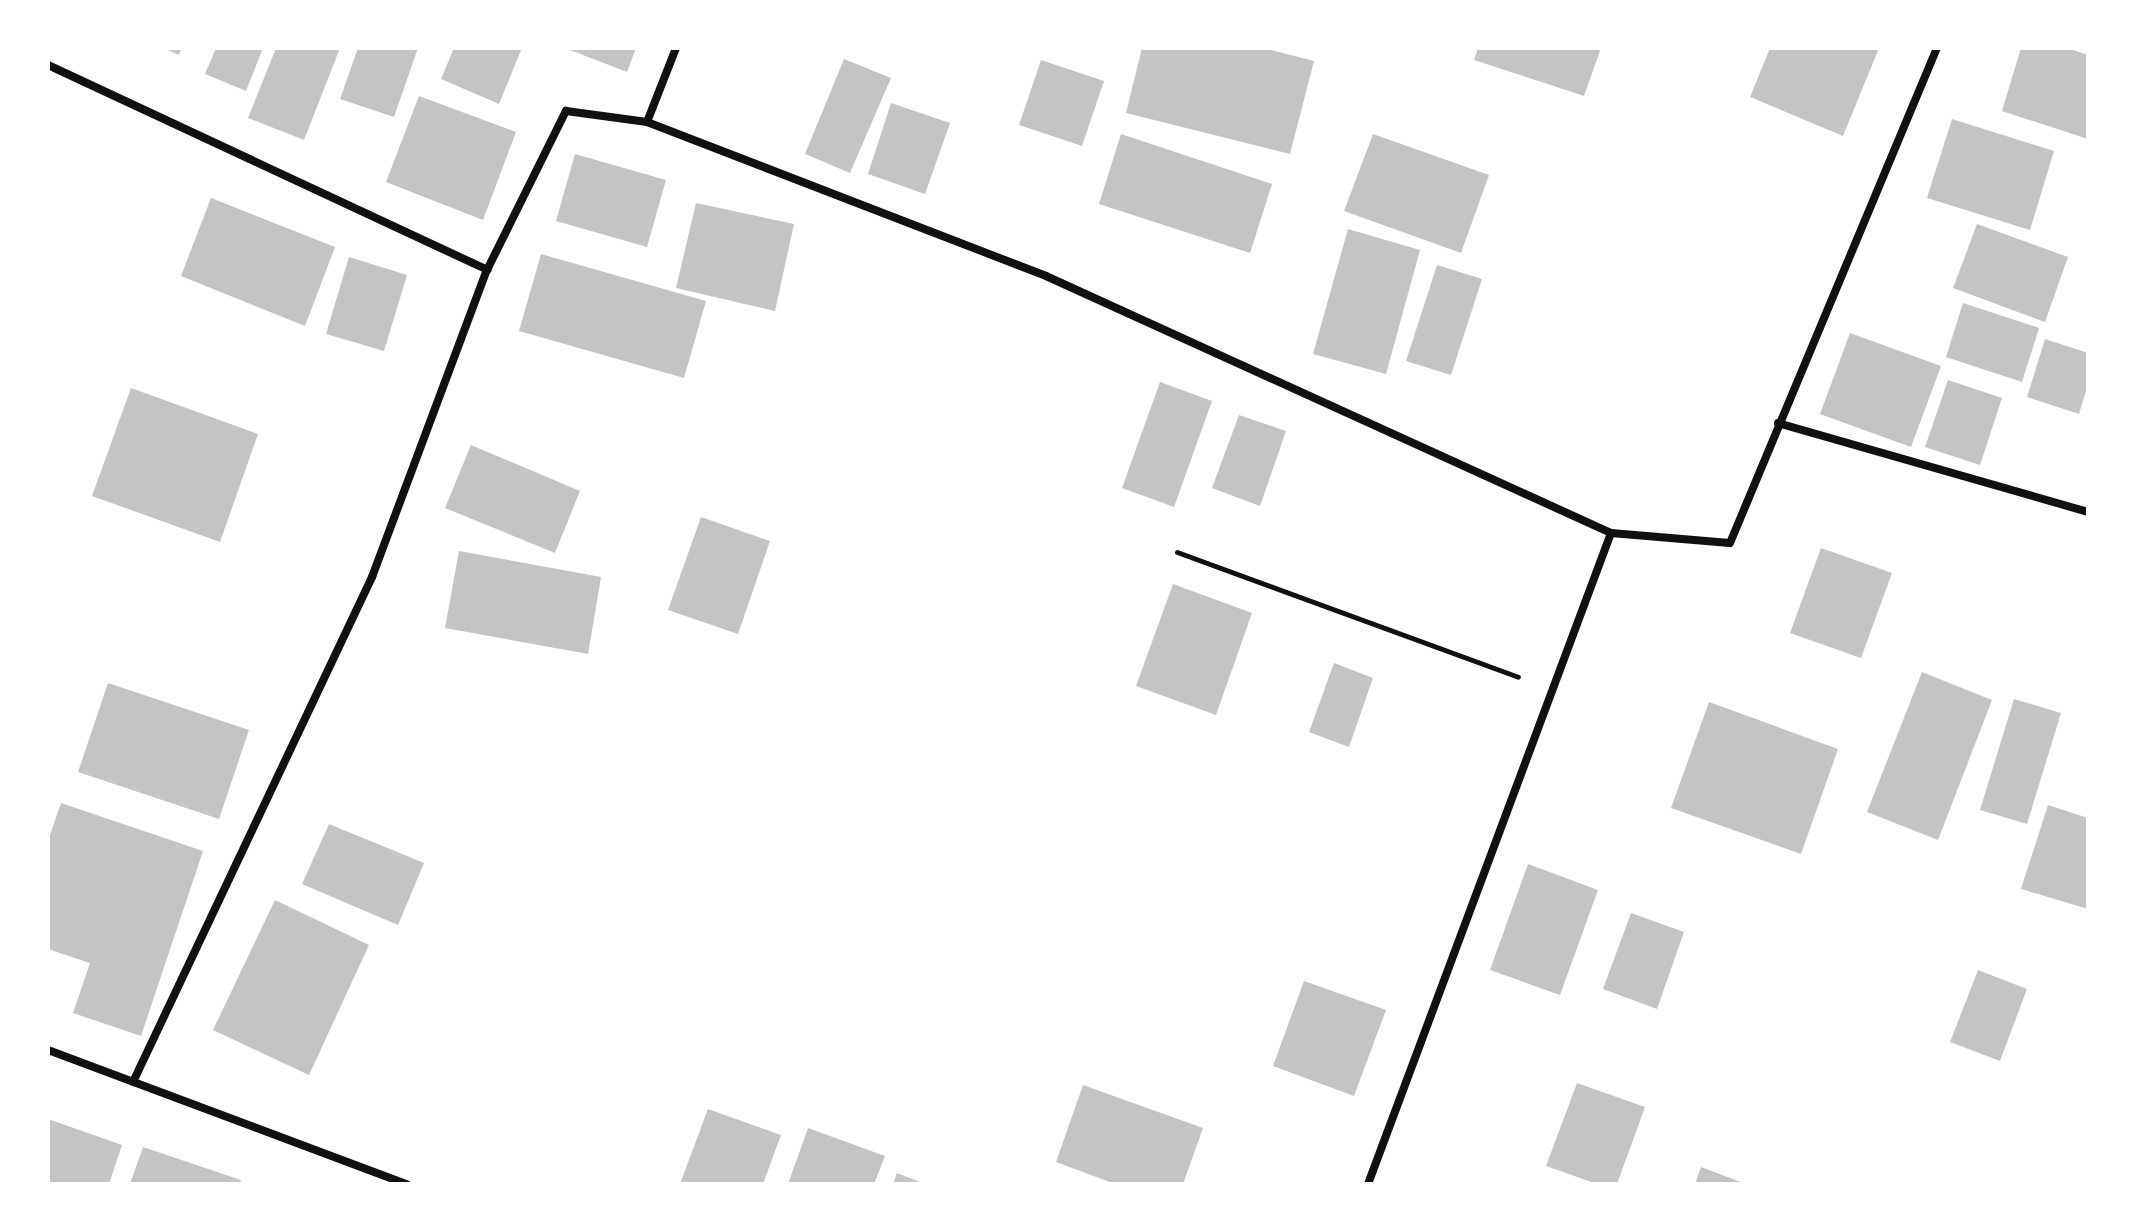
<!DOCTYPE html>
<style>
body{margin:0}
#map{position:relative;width:2136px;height:1232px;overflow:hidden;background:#fff;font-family:"Work Sans",sans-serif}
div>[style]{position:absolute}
.building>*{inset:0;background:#c4c4c4}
.path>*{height:5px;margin:-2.5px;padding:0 2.5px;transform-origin:2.5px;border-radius:2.5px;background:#111}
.minor>*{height:8px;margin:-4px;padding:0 4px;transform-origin:4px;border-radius:4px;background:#111}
span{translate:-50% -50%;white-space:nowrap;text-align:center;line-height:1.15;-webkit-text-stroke:8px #fff;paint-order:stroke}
.frame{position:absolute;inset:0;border:50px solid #fff;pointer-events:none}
</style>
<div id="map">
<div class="building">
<i style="clip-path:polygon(163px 48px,181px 48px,179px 55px)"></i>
<i style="clip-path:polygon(216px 48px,263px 48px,246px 91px,205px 74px)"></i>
<i style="clip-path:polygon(276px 48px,340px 48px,304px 140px,248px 118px)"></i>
<i style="clip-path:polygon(358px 48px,418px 48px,394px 117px,340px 99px)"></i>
<i style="clip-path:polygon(454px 48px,522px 48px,499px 104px,441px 79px)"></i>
<i style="clip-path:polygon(565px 48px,636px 48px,627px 72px)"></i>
<i style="clip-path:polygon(1142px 48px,1263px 48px,1314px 61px,1290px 154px,1126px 113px)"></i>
<i style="clip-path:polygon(1478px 48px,1601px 48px,1584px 96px,1474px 60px)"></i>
<i style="clip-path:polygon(1770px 48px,1879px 48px,1843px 136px,1750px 97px)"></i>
<i style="clip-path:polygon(2021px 48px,2067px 48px,2088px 55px,2088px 139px,2002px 111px)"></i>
<i style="clip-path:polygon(844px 59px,891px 78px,850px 173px,805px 154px)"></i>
<i style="clip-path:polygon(1041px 60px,1104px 81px,1082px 146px,1019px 125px)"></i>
<i style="clip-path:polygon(419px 96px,516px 132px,483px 220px,386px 182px)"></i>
<i style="clip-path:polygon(891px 103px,950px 123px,925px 194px,868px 174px)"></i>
<i style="clip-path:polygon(1952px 119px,2054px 151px,2030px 230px,1927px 198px)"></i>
<i style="clip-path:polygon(1121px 134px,1272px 184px,1250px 253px,1099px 204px)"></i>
<i style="clip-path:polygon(1373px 134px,1489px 175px,1461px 253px,1344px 211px)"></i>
<i style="clip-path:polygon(575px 154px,666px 180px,647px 247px,556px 221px)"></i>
<i style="clip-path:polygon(211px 198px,335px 247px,305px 326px,181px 276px)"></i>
<i style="clip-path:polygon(696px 203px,794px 224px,775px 311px,676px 288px)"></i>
<i style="clip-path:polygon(1977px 224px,2068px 257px,2045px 322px,1953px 288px)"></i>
<i style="clip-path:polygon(1348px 229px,1420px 250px,1386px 374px,1313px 354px)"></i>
<i style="clip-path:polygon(541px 254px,706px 301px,684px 378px,519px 331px)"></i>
<i style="clip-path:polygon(349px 257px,407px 275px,384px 351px,326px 334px)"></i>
<i style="clip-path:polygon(1437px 265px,1482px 279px,1451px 375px,1406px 361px)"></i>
<i style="clip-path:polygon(1963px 303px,2039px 328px,2022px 382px,1946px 357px)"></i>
<i style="clip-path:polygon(1850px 333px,1941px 366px,1911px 447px,1820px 414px)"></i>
<i style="clip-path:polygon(2045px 339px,2088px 353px,2088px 384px,2079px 414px,2027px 397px)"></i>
<i style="clip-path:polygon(1948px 380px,2002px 398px,1980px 465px,1925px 447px)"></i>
<i style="clip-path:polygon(1160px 382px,1212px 401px,1174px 507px,1122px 488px)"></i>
<i style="clip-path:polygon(131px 388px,258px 434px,220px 542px,92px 496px)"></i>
<i style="clip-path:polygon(1239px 415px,1286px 431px,1260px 506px,1212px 488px)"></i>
<i style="clip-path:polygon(471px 445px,580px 491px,555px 553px,445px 508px)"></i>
<i style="clip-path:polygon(701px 517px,770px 541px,738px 634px,668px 610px)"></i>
<i style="clip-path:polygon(1821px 548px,1892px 573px,1861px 658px,1790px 633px)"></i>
<i style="clip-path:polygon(459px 551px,601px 577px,588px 654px,445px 628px)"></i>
<i style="clip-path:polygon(1173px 584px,1252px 613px,1216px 715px,1136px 686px)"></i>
<i style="clip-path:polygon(1334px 663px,1373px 678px,1349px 747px,1309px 732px)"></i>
<i style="clip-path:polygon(1922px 672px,1992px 700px,1938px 840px,1867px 812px)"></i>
<i style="clip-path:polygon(108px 683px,249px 730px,219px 819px,78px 772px)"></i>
<i style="clip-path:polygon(2014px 699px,2061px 713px,2027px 824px,1980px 810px)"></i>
<i style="clip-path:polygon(1709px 702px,1838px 749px,1801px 854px,1671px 808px)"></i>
<i style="clip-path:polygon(61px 803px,203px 851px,141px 1036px,73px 1013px,90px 963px,48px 949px,48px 841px)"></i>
<i style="clip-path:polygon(2048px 805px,2088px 818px,2088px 909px,2021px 889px)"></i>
<i style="clip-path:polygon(329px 824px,424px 863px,398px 925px,302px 884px)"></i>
<i style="clip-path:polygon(1528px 864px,1598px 890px,1560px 995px,1490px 970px)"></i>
<i style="clip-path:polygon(275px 900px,369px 945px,309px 1075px,213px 1030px)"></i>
<i style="clip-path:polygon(1631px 913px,1684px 932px,1657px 1009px,1603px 989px)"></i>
<i style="clip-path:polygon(1978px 970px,2027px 989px,2000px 1061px,1950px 1042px)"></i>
<i style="clip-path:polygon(1304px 981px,1386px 1010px,1354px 1096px,1273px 1066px)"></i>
<i style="clip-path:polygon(1577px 1083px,1645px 1107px,1617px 1184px,1597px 1184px,1546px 1166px)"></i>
<i style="clip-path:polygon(1083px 1085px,1203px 1128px,1183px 1184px,1115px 1184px,1056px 1162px)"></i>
<i style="clip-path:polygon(708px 1109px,781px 1135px,763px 1184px,680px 1184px)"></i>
<i style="clip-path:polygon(48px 1119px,122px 1145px,109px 1184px,48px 1184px)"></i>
<i style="clip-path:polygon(808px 1128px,885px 1156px,874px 1184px,788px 1184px)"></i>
<i style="clip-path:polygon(143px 1147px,241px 1180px,240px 1184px,130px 1184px)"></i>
<i style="clip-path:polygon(1701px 1167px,1746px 1184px,1695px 1184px)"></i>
<i style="clip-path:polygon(897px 1173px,925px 1184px,893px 1184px)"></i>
</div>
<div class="path">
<i style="left:1177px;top:552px;width:363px;rotate:20.1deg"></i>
</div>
<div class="minor">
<i style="left:48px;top:65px;width:485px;rotate:25deg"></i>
<i style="left:647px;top:122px;width:428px;rotate:21.1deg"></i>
<i style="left:1046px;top:276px;width:621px;rotate:24.46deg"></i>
<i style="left:1611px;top:533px;width:119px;rotate:4.8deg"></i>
<i style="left:1730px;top:543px;width:537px;rotate:-67.31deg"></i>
<i style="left:1778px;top:423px;width:323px;rotate:16deg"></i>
<i style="left:48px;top:1050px;width:383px;rotate:20.5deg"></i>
<i style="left:133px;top:1082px;width:559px;rotate:-64.67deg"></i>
<i style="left:372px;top:577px;width:328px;rotate:-69.5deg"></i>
<i style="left:487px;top:270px;width:178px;rotate:-63.6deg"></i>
<i style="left:566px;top:111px;width:82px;rotate:7.7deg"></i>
<i style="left:647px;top:122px;width:79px;rotate:-68.6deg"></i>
<i style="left:1368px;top:1184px;width:695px;rotate:-69.53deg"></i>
</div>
<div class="frame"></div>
</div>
